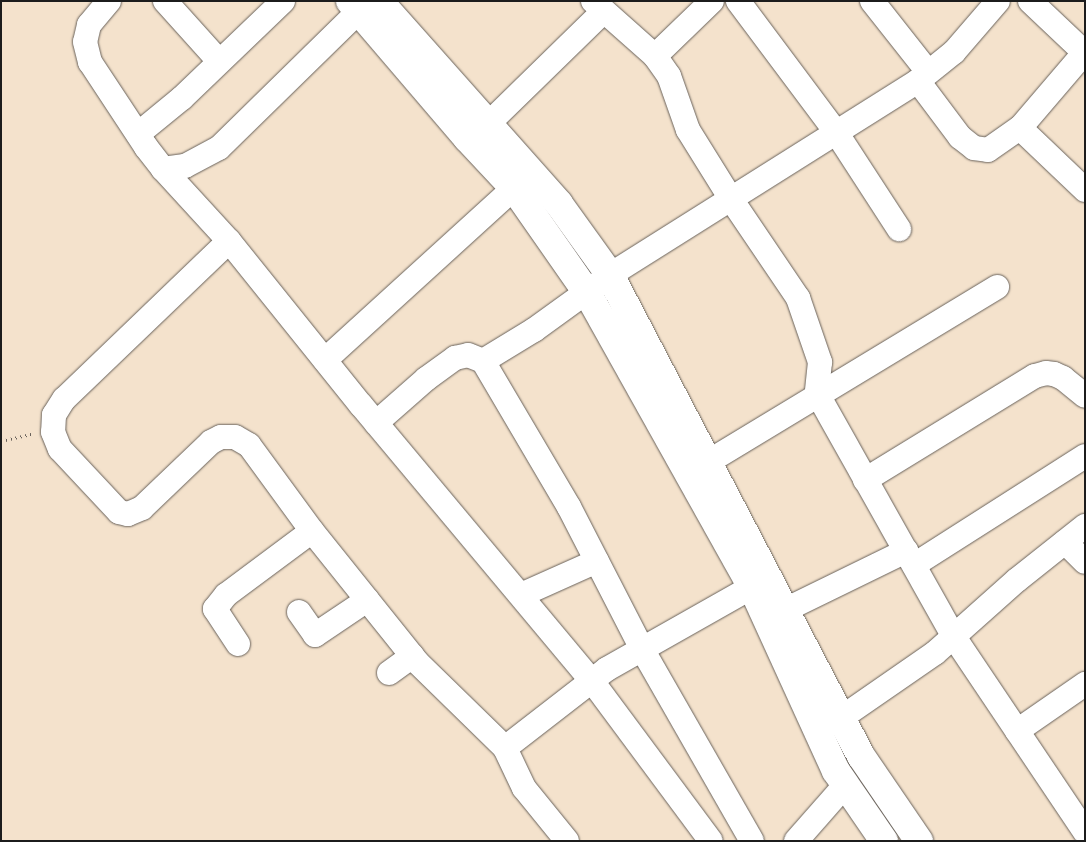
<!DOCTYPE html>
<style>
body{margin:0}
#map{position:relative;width:1086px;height:842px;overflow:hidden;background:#f4e2cc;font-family:Caveat,sans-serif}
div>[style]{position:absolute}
.path>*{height:3px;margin-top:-1.5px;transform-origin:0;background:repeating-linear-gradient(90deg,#68615a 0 1px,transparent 0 5px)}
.roads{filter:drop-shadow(0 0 1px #68615a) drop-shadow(0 0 1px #68615a)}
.minor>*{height:24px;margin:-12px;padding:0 12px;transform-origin:12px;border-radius:12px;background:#fff}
.major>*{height:28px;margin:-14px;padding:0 14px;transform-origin:14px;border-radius:14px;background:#fff}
span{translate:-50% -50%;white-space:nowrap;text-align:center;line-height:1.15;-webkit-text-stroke:5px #f6f6f2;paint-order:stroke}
.frame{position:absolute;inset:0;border:2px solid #1c1c1c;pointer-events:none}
</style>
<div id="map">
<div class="path">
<i style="left:1px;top:441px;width:32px;rotate:-13deg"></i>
</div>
<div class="roads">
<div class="minor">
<i style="left:109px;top:1px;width:31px;rotate:130deg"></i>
<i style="left:89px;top:25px;width:17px;rotate:103deg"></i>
<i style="left:85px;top:42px;width:21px;rotate:76deg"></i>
<i style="left:90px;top:62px;width:102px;rotate:56.6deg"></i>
<i style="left:146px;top:147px;width:28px;rotate:52deg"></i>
<i style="left:163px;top:169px;width:98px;rotate:47.5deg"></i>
<i style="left:229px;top:241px;width:211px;rotate:51.2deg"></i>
<i style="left:361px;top:405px;width:360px;rotate:50.1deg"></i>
<i style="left:592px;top:681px;width:199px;rotate:53.4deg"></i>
<i style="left:165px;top:1px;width:81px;rotate:48deg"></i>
<i style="left:593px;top:1px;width:83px;rotate:41.6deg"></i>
<i style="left:655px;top:56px;width:24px;rotate:55deg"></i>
<i style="left:669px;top:76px;width:57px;rotate:70.6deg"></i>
<i style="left:688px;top:130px;width:81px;rotate:58.1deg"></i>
<i style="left:731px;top:199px;width:120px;rotate:55.9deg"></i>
<i style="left:798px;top:298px;width:68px;rotate:71deg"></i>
<i style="left:820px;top:362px;width:31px;rotate:96deg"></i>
<i style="left:817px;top:393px;width:280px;rotate:60.7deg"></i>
<i style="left:954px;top:637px;width:235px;rotate:56.1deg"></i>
<i style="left:738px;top:1px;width:164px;rotate:53.2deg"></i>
<i style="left:836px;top:132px;width:116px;rotate:57deg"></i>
<i style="left:872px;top:1px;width:90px;rotate:51.7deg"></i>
<i style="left:1030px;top:1px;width:76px;rotate:43.4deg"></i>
<i style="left:655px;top:56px;width:79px;rotate:-44deg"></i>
<i style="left:918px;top:81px;width:70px;rotate:53.1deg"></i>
<i style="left:960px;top:137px;width:18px;rotate:38deg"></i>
<i style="left:974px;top:148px;width:14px;rotate:8deg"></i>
<i style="left:988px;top:150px;width:39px;rotate:-35deg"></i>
<i style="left:1020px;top:128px;width:100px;rotate:-49.5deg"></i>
<i style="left:1020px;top:128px;width:90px;rotate:43.6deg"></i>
<i style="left:138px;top:134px;width:57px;rotate:-39.3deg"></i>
<i style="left:182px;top:98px;width:140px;rotate:-43.8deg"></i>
<i style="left:472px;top:135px;width:18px;rotate:-34deg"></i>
<i style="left:487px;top:125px;width:163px;rotate:-44.3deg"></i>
<i style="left:163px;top:169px;width:22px;rotate:-8deg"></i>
<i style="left:185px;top:166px;width:38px;rotate:-28deg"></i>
<i style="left:219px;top:148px;width:196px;rotate:-44.4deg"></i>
<i style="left:229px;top:241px;width:228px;rotate:136.2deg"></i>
<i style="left:64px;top:399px;width:19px;rotate:122deg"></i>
<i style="left:54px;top:415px;width:17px;rotate:93deg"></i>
<i style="left:53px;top:432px;width:18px;rotate:68deg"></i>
<i style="left:60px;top:449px;width:86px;rotate:46.9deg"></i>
<i style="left:119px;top:512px;width:9px;rotate:13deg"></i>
<i style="left:128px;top:514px;width:15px;rotate:-23deg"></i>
<i style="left:142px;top:508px;width:95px;rotate:-43.7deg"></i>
<i style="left:211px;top:442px;width:11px;rotate:-27deg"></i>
<i style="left:221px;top:437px;width:14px"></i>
<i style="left:235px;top:437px;width:16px;rotate:30deg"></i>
<i style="left:249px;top:445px;width:107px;rotate:53.8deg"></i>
<i style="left:312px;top:531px;width:168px;rotate:51.3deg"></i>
<i style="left:417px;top:662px;width:123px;rotate:44.3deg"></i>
<i style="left:505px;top:748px;width:129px;rotate:-37.8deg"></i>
<i style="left:607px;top:669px;width:167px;rotate:-29.5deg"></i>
<i style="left:752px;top:587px;width:19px;rotate:-12deg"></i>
<i style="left:325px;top:360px;width:256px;rotate:-42.3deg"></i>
<i style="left:514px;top:188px;width:18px;rotate:-49deg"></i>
<i style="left:483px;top:361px;width:60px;rotate:-31.3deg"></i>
<i style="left:534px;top:330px;width:94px;rotate:-35.9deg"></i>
<i style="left:610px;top:275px;width:364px;rotate:-32.2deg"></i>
<i style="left:918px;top:81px;width:46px;rotate:-38.9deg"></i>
<i style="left:954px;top:52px;width:67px;rotate:-49.2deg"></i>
<i style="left:376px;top:423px;width:67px;rotate:-41.3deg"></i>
<i style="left:426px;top:379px;width:36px;rotate:-36deg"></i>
<i style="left:455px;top:358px;width:13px;rotate:-13deg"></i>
<i style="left:468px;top:355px;width:16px;rotate:22deg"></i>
<i style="left:483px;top:361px;width:169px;rotate:59.5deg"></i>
<i style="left:569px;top:507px;width:160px;rotate:62.8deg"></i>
<i style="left:642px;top:649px;width:221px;rotate:60.2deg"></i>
<i style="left:708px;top:462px;width:338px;rotate:-31.2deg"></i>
<i style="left:865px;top:480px;width:199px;rotate:-31.5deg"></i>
<i style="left:1035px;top:376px;width:11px;rotate:-15deg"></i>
<i style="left:1046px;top:373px;width:8px;rotate:7deg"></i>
<i style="left:1054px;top:374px;width:10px;rotate:24deg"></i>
<i style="left:1063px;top:378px;width:28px;rotate:39deg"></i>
<i style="left:1065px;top:542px;width:28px;rotate:45deg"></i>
<i style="left:914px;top:565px;width:203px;rotate:-32.5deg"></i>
<i style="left:521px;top:595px;width:83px;rotate:-24.1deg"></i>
<i style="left:785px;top:610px;width:135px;rotate:-26deg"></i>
<i style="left:299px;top:612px;width:28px;rotate:55deg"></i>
<i style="left:315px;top:635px;width:63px;rotate:-33.9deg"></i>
<i style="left:238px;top:644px;width:42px;rotate:-123.3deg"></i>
<i style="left:215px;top:609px;width:18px;rotate:-52deg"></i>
<i style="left:226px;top:595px;width:107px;rotate:-36.7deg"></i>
<i style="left:389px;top:673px;width:29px;rotate:-36deg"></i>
<i style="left:841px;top:718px;width:114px;rotate:-34.7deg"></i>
<i style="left:935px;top:653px;width:110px;rotate:-41.7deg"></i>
<i style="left:1017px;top:580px;width:87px;rotate:-38.5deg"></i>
<i style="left:1017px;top:731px;width:83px;rotate:-34.7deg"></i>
<i style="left:505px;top:748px;width:44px;rotate:64.6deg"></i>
<i style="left:524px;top:788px;width:68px;rotate:50.9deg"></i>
<i style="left:796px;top:841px;width:76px;rotate:-48.7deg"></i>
</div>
<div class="major">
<i style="left:350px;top:1px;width:180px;rotate:49.5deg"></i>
<i style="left:467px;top:138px;width:69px;rotate:46.8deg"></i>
<i style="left:514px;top:188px;width:129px;rotate:55.1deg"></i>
<i style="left:588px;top:294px;width:336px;rotate:60.8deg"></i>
<i style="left:752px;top:587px;width:202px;rotate:65.5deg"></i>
<i style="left:836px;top:771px;width:85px;rotate:55.6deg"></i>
<i style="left:379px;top:1px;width:271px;rotate:48.4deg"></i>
<i style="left:559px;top:204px;width:87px;rotate:54.3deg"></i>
<i style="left:610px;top:275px;width:543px;rotate:62.44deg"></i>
<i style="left:861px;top:756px;width:103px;rotate:55.7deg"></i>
</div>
</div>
<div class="frame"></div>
</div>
